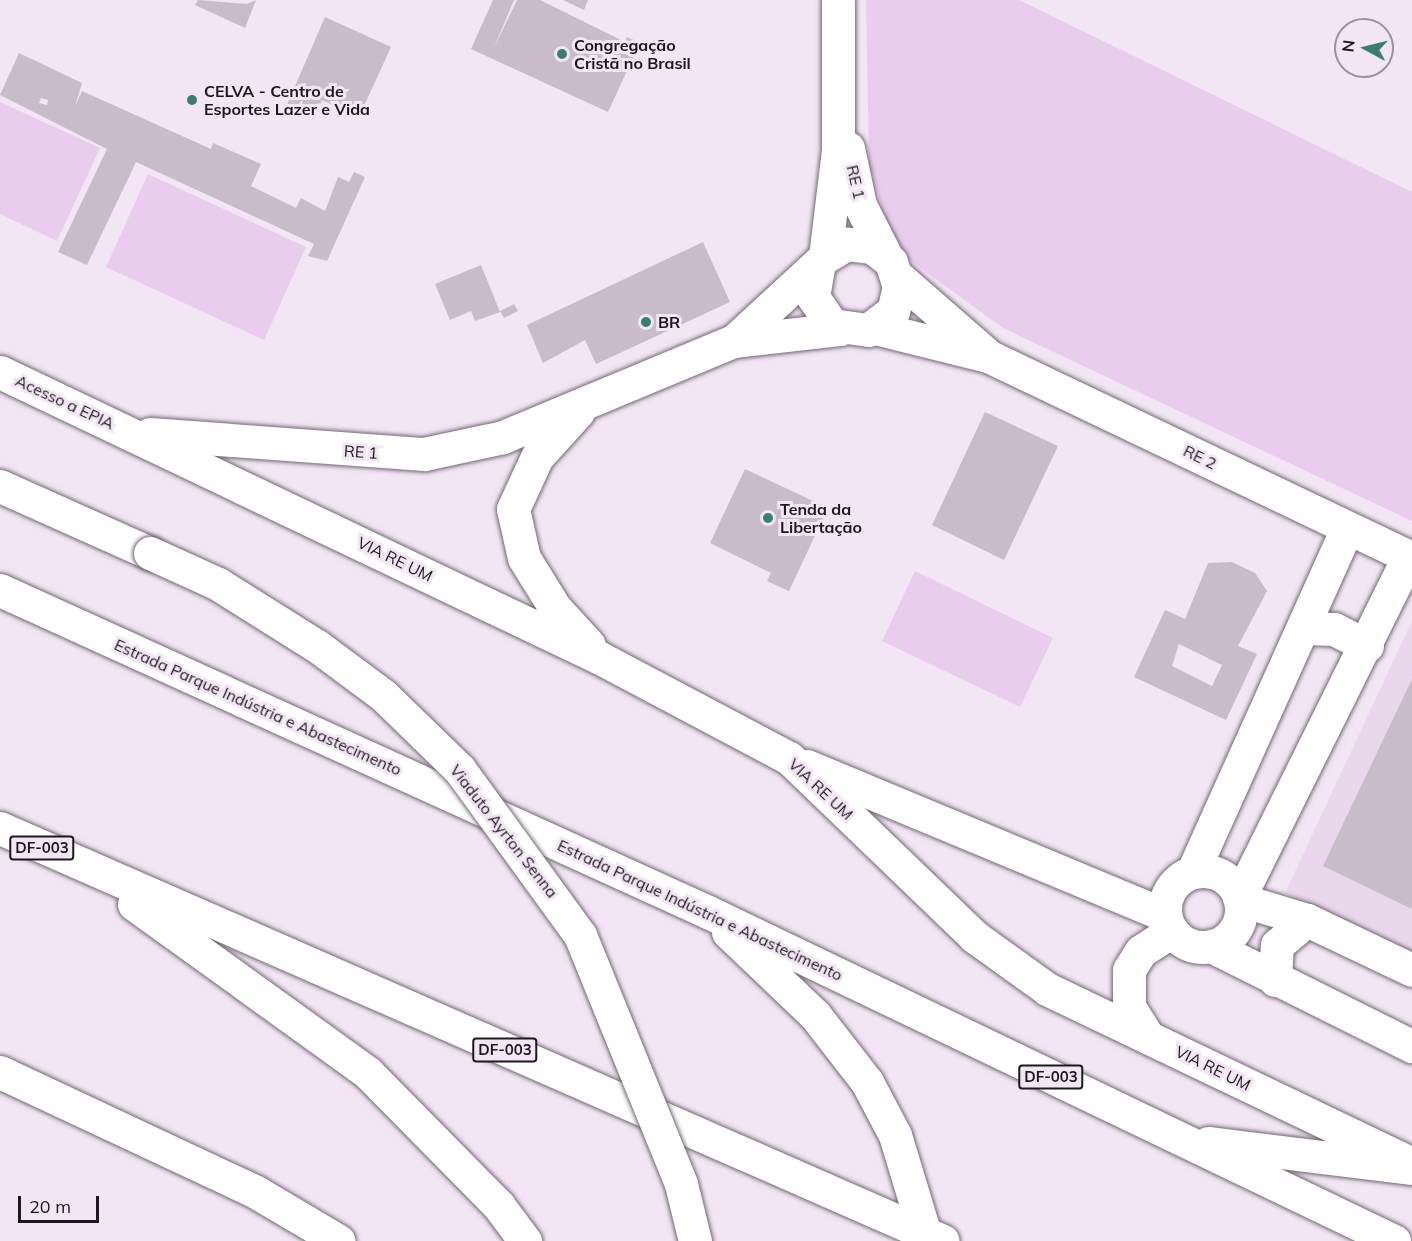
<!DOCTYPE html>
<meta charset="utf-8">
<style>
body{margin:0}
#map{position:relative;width:1412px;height:1241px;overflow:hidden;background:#f2e5f4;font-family:Mulish,sans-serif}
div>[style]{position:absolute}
.built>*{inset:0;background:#e9d7eb}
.green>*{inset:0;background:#e8ceec}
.building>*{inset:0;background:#c8bbca}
.roads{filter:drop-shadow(0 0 2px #736774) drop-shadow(0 0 2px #736774)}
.minor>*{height:33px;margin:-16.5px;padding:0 16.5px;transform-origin:16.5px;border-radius:16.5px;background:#fff}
.minor>.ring{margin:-16.5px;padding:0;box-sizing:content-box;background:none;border:33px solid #fff;border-radius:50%}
.highway>*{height:33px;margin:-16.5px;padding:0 16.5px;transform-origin:16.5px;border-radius:16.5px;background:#fff}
.bridges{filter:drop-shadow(0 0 2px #736774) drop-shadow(0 0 2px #736774)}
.highway-bridge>*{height:33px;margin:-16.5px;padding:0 16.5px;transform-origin:16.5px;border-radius:16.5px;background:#fff}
.dots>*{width:16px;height:16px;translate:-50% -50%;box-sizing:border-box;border:3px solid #f2e5f4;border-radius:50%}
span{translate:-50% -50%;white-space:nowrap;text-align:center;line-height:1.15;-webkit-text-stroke:6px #f2e5f4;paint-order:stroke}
.shield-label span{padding:2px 4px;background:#f2e5f4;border:2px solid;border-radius:4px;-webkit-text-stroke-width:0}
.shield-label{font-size:15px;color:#1c181d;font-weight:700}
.poi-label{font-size:16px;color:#1c181d;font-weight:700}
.left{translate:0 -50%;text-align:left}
.street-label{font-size:16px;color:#1c181d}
.north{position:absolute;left:1334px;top:18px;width:60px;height:60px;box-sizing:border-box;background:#f2e5f4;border:2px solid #9c939e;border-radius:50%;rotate:277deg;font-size:16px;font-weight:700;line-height:24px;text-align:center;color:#1c181d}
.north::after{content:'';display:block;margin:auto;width:21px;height:27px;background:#397e72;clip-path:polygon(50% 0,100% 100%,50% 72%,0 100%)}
.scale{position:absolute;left:18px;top:1196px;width:81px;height:27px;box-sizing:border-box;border:3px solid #1c181d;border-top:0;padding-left:8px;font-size:18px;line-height:21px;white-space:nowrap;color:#1c181d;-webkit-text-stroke:4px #f2e5f4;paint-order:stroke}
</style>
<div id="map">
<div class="built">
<i style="clip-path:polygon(1412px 621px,1412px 953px,1285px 893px)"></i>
</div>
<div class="green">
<i style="clip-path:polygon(866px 0,1019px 0,1412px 192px,1412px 521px,1003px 328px,893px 248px,869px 162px)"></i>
<i style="clip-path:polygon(0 102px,100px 148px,57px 241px,0 214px)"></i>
<i style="clip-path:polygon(148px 174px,306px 247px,264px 340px,106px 267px)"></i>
<i style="clip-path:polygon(915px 571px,1053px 638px,1020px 707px,882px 641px)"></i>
</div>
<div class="building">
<i style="clip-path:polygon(198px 0,247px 4px,256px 0,245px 28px,195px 5px)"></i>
<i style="clip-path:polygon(493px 0,514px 0,493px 50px,517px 0,540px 0,625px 42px,627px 37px,640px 43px,608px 112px,471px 49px)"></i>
<i style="clip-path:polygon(563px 0,588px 0,584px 10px)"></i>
<i style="clip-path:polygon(325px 17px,391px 47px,359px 117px,322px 100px,314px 119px,286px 107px)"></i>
<i style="clip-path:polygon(evenodd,19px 53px,82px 83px,75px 106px,82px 91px,211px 149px,213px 143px,261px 164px,251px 186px,296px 208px,301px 198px,325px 211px,338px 177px,349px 182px,354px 172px,365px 177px,327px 261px,308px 256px,314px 244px,136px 162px,87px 265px,58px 252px,107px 149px,0 95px,19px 53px,41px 98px,48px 100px,47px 105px,39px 103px,41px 98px)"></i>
<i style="clip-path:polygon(703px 242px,730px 302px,596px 364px,585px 340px,543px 363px,527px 325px)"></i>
<i style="clip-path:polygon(481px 265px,500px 312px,475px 321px,471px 311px,450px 320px,435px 284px)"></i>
<i style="clip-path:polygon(514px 304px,518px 311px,504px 318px,500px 311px)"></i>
<i style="clip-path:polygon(985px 412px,1058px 446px,1004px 560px,932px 525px)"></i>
<i style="clip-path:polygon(745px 469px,828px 508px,789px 591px,767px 581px,771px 573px,710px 543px)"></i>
<i style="clip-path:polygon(evenodd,1232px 562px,1255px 573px,1267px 591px,1238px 646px,1257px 654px,1226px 720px,1134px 677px,1165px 610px,1185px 619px,1208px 563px,1232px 562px,1179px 644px,1222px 665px,1212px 686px,1172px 666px,1179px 644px)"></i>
<i style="clip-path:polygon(1412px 679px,1412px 909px,1323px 866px)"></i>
</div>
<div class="roads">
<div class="minor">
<i style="left:848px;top:148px;width:58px;rotate:78.1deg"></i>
<i style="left:860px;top:205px;width:57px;rotate:63deg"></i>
<i style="left:825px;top:257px;width:108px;rotate:-83.1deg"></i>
<i style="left:838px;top:150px;width:150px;rotate:-90deg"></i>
<i style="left:898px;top:277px;width:116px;rotate:41.1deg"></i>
<i style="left:875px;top:328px;width:116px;rotate:13.9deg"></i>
<i style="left:988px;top:356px;width:470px;rotate:25.5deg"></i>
<i style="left:734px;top:341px;width:124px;rotate:-42.7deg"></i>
<i style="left:825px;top:257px;width:26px;rotate:-31deg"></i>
<i style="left:847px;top:244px;width:25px;rotate:7deg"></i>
<i style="left:872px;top:247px;width:24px;rotate:38deg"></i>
<i style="left:891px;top:262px;width:25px;rotate:72deg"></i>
<i style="left:899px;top:286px;width:26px;rotate:103deg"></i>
<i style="left:893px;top:311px;width:31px;rotate:143deg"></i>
<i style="left:868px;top:330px;width:36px;rotate:-172deg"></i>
<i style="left:832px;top:325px;width:34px;rotate:-124deg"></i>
<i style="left:813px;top:297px;width:35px;rotate:-80deg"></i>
<i style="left:0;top:372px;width:665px;rotate:25.49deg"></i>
<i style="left:600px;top:658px;width:214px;rotate:27.9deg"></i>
<i style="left:789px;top:758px;width:258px;rotate:43.9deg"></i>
<i style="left:975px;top:937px;width:89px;rotate:35.8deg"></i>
<i style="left:1047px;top:989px;width:405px;rotate:25.6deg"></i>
<i style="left:578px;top:412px;width:61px;rotate:132.3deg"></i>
<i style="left:537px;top:457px;width:57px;rotate:114.8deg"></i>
<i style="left:513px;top:509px;width:50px;rotate:77.3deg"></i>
<i style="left:524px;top:558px;width:59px;rotate:58.2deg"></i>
<i style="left:555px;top:608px;width:50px;rotate:47.4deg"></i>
<i style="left:150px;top:434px;width:275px;rotate:4.2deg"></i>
<i style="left:424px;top:454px;width:81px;rotate:-12.1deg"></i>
<i style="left:503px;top:437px;width:250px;rotate:-22.6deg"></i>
<i style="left:734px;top:341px;width:107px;rotate:-6.5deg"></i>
<i style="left:1303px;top:628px;width:31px;rotate:2deg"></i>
<i style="left:1334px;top:629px;width:37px;rotate:27deg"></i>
<i style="left:807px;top:766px;width:388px;rotate:22.6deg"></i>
<i style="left:1193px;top:871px;width:376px;rotate:-65.8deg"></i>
<i class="ring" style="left:1165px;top:871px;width:43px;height:43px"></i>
<i style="left:1239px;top:898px;width:382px;rotate:-63.6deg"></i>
<i style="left:1241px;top:900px;width:69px;rotate:16.9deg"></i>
<i style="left:1307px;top:920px;width:116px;rotate:25.5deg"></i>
<i style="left:1211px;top:946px;width:225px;rotate:26.5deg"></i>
<i style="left:1275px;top:980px;width:35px;rotate:-87deg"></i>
<i style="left:1277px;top:945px;width:39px;rotate:-40deg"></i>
<i style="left:1148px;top:1037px;width:36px;rotate:-122deg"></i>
<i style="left:1129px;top:1006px;width:36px;rotate:-90deg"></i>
<i style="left:1129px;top:970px;width:22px;rotate:-58deg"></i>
<i style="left:1141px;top:951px;width:37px;rotate:-33deg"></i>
</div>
<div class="highway">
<i style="left:0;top:486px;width:164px;rotate:24.1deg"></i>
<i style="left:0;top:590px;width:778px;rotate:24.46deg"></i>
<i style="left:708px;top:912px;width:761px;rotate:25.62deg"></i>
<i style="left:0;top:828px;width:1029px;rotate:23.65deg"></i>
<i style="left:134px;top:904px;width:289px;rotate:35.8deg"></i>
<i style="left:368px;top:1073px;width:187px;rotate:45.4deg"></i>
<i style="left:499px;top:1206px;width:44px;rotate:53.4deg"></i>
<i style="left:728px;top:932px;width:120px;rotate:43.7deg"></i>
<i style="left:815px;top:1015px;width:85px;rotate:52.2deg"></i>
<i style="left:867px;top:1082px;width:60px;rotate:62.2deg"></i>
<i style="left:895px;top:1135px;width:111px;rotate:73.2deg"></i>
<i style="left:0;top:1072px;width:283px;rotate:25.1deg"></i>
<i style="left:256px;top:1192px;width:96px;rotate:30.6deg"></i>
<i style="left:1208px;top:1143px;width:206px;rotate:7deg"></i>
</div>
</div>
<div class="bridges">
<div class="highway-bridge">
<i style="left:150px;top:553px;width:75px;rotate:24.5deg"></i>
<i style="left:218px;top:584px;width:117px;rotate:32.1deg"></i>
<i style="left:317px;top:646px;width:82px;rotate:36.6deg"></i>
<i style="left:383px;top:695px;width:107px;rotate:44.2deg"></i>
<i style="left:460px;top:770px;width:204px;rotate:54deg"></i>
<i style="left:580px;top:935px;width:269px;rotate:67.9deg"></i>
<i style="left:681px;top:1184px;width:59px;rotate:76.2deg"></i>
</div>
</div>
<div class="dots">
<i style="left:562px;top:54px;background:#397e72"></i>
<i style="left:192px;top:100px;background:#397e72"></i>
<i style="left:646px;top:322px;background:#397e72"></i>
<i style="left:768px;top:518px;background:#397e72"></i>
</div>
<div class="shield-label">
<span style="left:42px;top:848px">DF-003</span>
<span style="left:505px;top:1050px">DF-003</span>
<span style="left:1051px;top:1077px">DF-003</span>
</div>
<div class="poi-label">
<span class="left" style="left:574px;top:54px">Congregação<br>Cristã no Brasil</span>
<span class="left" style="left:204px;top:100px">CELVA - Centro de<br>Esportes Lazer e Vida</span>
<span class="left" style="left:658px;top:322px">BR</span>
<span class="left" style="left:780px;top:518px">Tenda da<br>Libertação</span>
</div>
<div class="street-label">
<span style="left:856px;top:182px;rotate:77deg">RE 1</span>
<span style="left:65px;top:402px;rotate:25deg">Acesso a EPIA</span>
<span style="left:361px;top:452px;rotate:4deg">RE 1</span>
<span style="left:1200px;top:457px;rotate:26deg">RE 2</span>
<span style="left:395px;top:559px;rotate:26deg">VIA RE UM</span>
<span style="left:258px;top:707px;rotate:24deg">Estrada Parque Indústria e Abastecimento</span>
<span style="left:821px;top:789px;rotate:43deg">VIA RE UM</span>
<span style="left:504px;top:831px;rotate:52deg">Viaduto Ayrton Senna</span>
<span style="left:700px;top:910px;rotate:25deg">Estrada Parque Indústria e Abastecimento</span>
<span style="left:1213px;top:1068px;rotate:26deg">VIA RE UM</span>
</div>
<div class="north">N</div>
<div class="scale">20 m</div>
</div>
